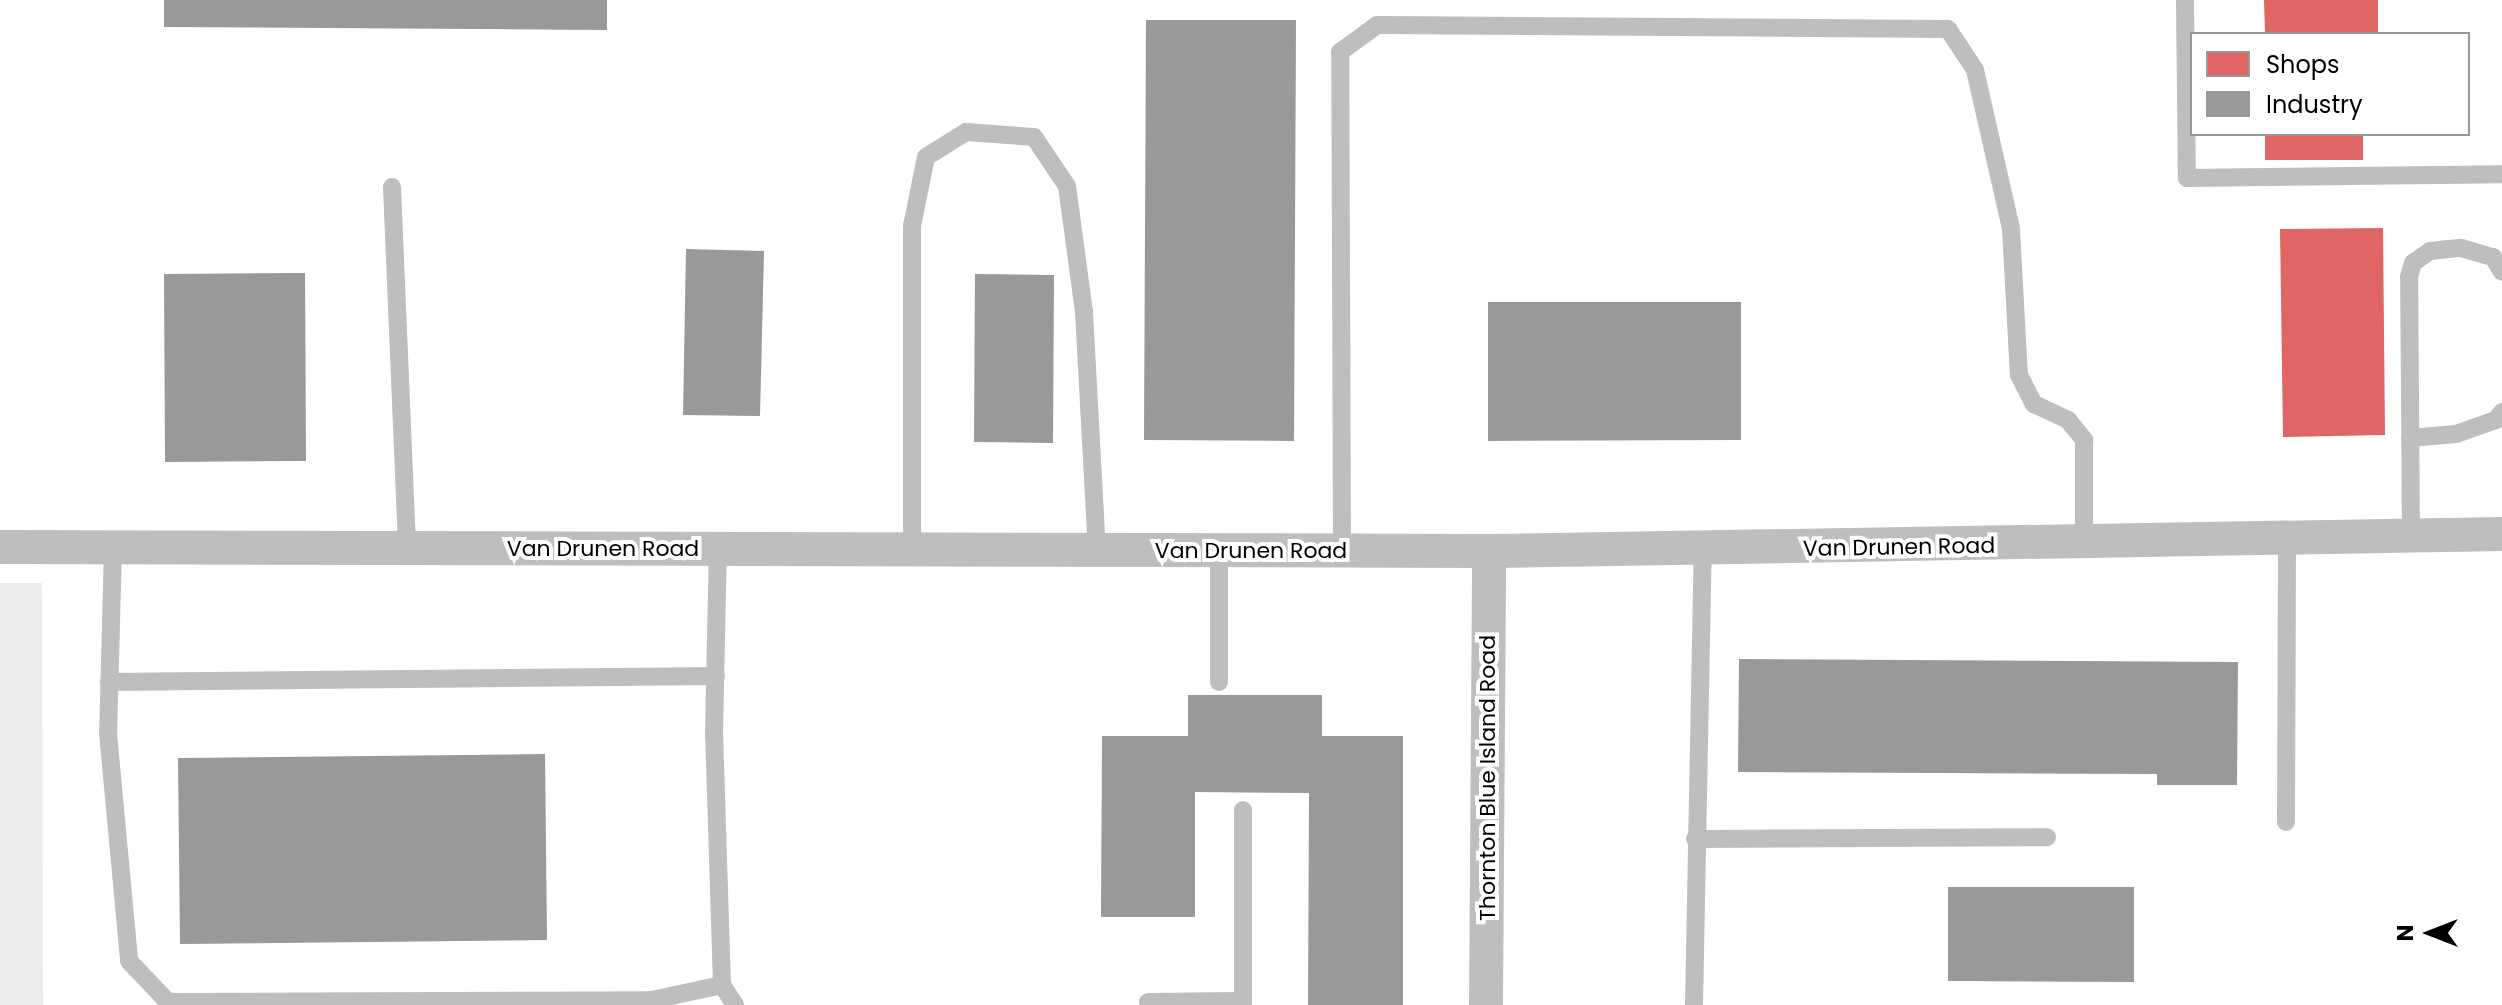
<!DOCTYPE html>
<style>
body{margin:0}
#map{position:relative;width:2502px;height:1005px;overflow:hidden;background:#fff;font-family:Poppins,sans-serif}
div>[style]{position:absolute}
.green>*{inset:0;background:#ececec}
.shops>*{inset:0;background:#e06666}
.industry>*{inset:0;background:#999}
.lane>*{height:18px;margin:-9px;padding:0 9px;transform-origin:9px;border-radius:9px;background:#bebebe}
.street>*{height:34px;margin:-17px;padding:0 17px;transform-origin:17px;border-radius:17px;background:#bebebe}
span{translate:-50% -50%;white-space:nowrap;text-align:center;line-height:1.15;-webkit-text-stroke:8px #fff;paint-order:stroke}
.street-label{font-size:22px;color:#000}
.legend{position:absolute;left:2190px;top:32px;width:280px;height:104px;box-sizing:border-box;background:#fff;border:2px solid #999;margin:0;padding:10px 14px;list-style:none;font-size:24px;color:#000}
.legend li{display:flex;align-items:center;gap:16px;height:40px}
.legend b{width:40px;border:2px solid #999}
.north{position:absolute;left:2390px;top:893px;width:80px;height:80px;-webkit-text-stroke:6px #fff;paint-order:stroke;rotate:270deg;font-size:22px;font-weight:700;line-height:32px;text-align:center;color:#000}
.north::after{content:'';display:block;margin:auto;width:28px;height:36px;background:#000;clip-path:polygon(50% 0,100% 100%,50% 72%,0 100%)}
</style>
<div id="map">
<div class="green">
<i style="clip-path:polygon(0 583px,42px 583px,43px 1005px,0 1005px)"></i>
</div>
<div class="shops">
<i style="clip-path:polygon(2264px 0,2378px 0,2378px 34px,2265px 34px)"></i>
<i style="clip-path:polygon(2265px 134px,2363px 134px,2363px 160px,2265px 160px)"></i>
<i style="clip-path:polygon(2383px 228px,2385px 435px,2283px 437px,2280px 229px)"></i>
</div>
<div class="industry">
<i style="clip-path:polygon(164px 0,607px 0,607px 30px,164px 27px)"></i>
<i style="clip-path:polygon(1146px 20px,1296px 20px,1294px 441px,1144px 440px)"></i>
<i style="clip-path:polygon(686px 249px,764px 251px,760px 416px,683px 415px)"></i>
<i style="clip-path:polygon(305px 273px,306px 461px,165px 462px,164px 274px)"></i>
<i style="clip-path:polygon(975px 274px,1054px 275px,1053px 443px,974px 442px)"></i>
<i style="clip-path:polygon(1488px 302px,1741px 302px,1741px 440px,1488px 441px)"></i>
<i style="clip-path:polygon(1739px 659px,2238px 662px,2237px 785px,2157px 785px,2157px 774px,1738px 772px)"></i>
<i style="clip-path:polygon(1188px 695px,1322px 695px,1322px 736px,1403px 736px,1403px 1005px,1308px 1005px,1309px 793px,1195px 792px,1195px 917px,1101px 917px,1102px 736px,1188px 736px)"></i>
<i style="clip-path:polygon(545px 754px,547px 940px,180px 944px,178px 758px)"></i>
<i style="clip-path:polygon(1948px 887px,2134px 887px,2134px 982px,1948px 981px)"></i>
</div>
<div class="lane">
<i style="left:2185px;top:0;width:178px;rotate:89.4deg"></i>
<i style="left:2187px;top:178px;width:315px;rotate:-0.7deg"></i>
<i style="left:392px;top:187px;width:361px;rotate:87.6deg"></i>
<i style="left:2410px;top:438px;width:46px;rotate:-5deg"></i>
<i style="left:2456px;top:434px;width:42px;rotate:-19.3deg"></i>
<i style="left:2496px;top:420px;width:10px;rotate:-53deg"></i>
<i style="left:2411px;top:540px;width:263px;rotate:-90.4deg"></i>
<i style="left:2409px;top:277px;width:15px;rotate:-74deg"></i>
<i style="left:2413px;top:263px;width:21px;rotate:-35deg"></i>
<i style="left:2430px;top:251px;width:31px;rotate:-6deg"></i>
<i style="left:2461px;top:248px;width:33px;rotate:16deg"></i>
<i style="left:2493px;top:257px;width:17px;rotate:59deg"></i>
<i style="left:113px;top:547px;width:186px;rotate:91.5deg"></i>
<i style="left:108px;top:733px;width:229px;rotate:84.7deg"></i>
<i style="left:129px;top:961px;width:57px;rotate:46.4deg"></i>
<i style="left:168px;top:1002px;width:484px;rotate:-0.2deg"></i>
<i style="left:652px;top:1000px;width:72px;rotate:-12.1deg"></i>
<i style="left:722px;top:985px;width:251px;rotate:-91.8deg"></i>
<i style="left:714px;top:734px;width:185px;rotate:-88.8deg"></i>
<i style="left:912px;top:549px;width:323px;rotate:-90deg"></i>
<i style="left:912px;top:226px;width:70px;rotate:-78.5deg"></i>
<i style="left:926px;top:157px;width:47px;rotate:-32deg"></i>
<i style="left:966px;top:132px;width:68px;rotate:4.2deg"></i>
<i style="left:1034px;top:137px;width:59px;rotate:56deg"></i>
<i style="left:1067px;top:186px;width:127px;rotate:82.3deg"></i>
<i style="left:1084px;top:312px;width:238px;rotate:86.9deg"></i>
<i style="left:1219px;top:550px;width:132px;rotate:90deg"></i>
<i style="left:1342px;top:551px;width:499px;rotate:-90.2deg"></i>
<i style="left:1340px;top:52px;width:46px;rotate:-36.1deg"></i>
<i style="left:1377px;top:25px;width:571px;rotate:0.4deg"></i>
<i style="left:1948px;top:29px;width:49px;rotate:56.6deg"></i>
<i style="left:1975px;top:70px;width:163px;rotate:77.2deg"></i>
<i style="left:2011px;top:229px;width:146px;rotate:86.9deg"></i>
<i style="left:2019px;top:375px;width:33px;rotate:63deg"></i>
<i style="left:2034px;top:404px;width:38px;rotate:25deg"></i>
<i style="left:2068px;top:420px;width:26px;rotate:51deg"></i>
<i style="left:2084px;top:440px;width:104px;rotate:90deg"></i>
<i style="left:109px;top:682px;width:607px;rotate:-0.57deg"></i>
<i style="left:2286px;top:822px;width:281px;rotate:-89.8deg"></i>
<i style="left:1695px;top:839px;width:352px;rotate:-0.3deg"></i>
<i style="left:722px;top:985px;width:24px;rotate:57deg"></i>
<i style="left:1148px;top:1002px;width:93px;rotate:-0.6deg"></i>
<i style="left:1243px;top:1005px;width:195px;rotate:-90deg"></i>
<i style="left:1694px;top:1005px;width:456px;rotate:-88.9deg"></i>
</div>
<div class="street">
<i style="left:0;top:547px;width:1489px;rotate:0.15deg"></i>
<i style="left:1489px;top:551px;width:1013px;rotate:-0.96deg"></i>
<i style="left:1486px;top:1005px;width:454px;rotate:-89.6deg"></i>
</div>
<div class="street-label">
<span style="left:1899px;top:547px;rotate:-1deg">Van Drunen Road</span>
<span style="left:603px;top:549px">Van Drunen Road</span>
<span style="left:1251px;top:551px">Van Drunen Road</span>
<span style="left:1488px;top:778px;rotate:-90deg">Thornton Blue Island Road</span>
</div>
<ul class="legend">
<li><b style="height:22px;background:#e06666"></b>Shops</li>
<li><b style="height:22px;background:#999"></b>Industry</li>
</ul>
<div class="north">N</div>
</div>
